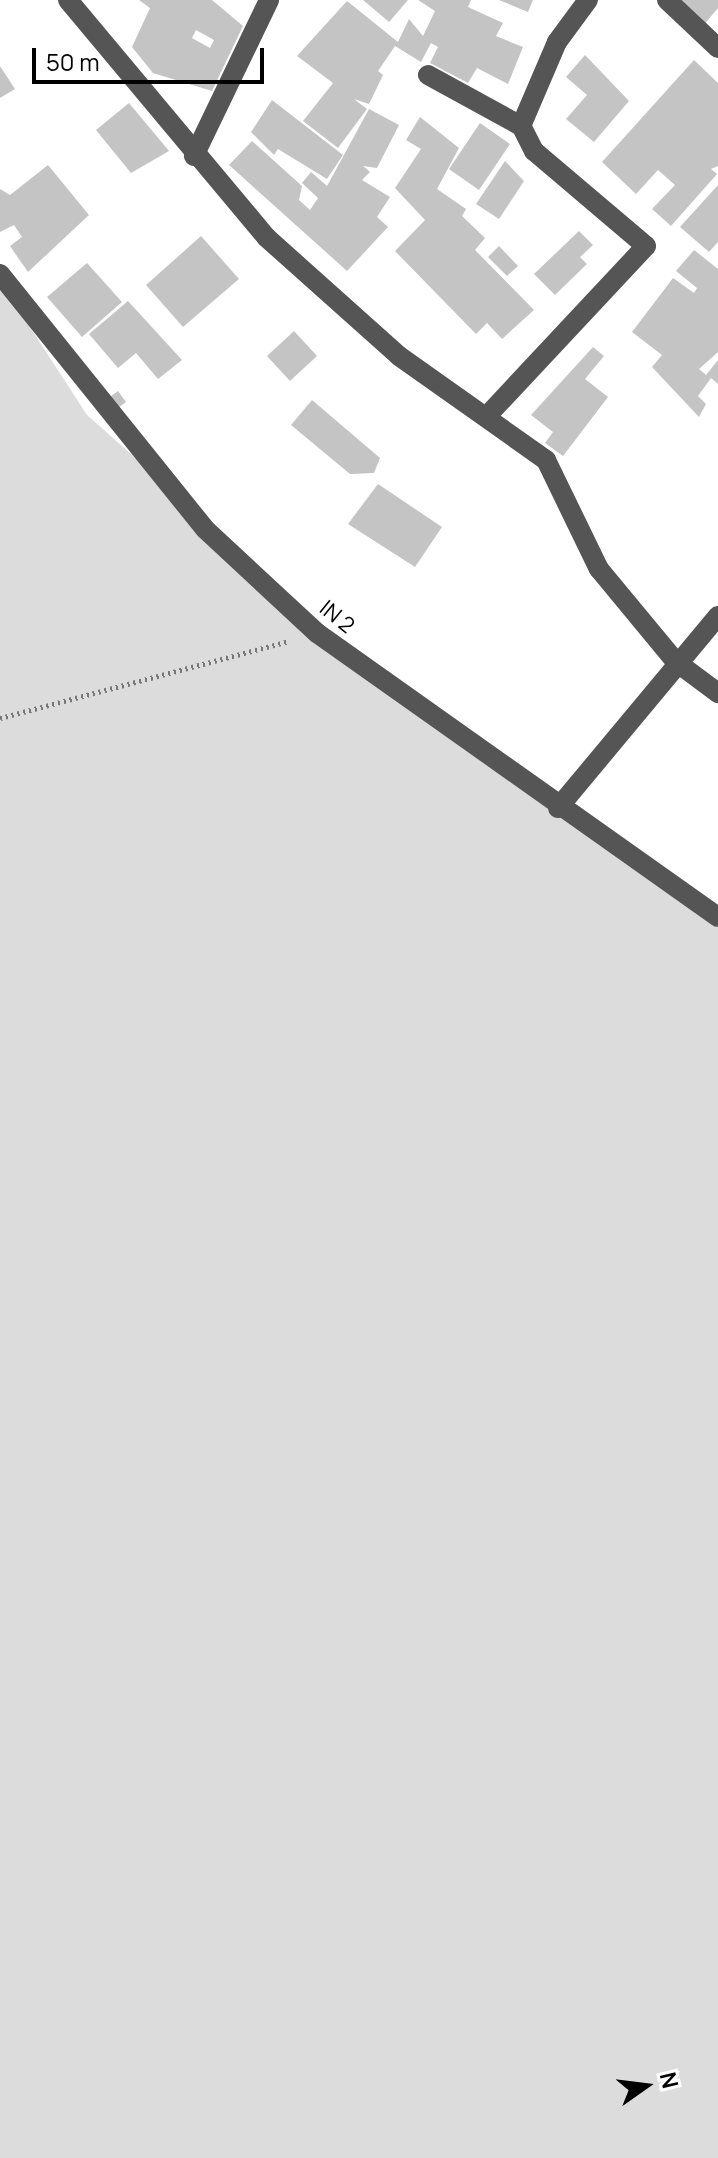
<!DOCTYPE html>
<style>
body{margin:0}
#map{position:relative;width:718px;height:2158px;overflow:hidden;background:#fff;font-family:Manrope,sans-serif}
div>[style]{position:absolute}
.green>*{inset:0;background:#dcdcdc}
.building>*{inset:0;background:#c4c4c4}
.path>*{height:5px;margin-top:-2.5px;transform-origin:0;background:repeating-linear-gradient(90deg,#777 0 2px,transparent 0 6px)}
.minor>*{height:20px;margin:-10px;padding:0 10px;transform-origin:10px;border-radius:10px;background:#555}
span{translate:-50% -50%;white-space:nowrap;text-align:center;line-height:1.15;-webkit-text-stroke:6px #fff;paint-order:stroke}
.street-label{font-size:22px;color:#000}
.north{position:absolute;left:606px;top:2046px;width:80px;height:80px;-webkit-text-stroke:6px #fff;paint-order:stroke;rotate:76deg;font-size:22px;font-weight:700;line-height:32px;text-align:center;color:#000}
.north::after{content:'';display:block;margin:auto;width:28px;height:36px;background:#000;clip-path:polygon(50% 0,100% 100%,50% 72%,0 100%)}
.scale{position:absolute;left:32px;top:48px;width:232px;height:36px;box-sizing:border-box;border:4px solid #000;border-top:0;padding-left:10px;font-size:24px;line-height:28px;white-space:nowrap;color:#000;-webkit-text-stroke:6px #fff;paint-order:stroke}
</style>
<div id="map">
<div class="green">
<i style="clip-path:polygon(0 281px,87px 415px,325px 626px,317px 633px,718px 917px,718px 2158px,0 2158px)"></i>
</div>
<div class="building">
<i style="clip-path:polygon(evenodd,139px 0,212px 0,243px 26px,212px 91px,153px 73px,132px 47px,150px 8px,139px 0,196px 30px,214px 40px,210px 48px,192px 38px,196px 30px)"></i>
<i style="clip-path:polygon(363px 0,408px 0,389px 22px)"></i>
<i style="clip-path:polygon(418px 0,471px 0,468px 7px,503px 23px,496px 36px,523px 47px,508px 84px,477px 68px,468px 83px,430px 63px,438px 47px,431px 43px,421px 62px,395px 46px,378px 71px,383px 75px,369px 104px,354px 99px,367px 109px,338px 148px,303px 121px,333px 83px,297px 56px,347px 1px,398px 42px,409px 19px,423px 36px,435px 11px)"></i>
<i style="clip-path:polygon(499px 0,533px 0,528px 12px)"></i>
<i style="clip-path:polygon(670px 0,718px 0,718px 8px,702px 27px)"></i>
<i style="clip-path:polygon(585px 55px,629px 101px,594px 142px,566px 119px,587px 95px,566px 77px)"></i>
<i style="clip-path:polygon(694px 60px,718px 83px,718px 166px,711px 169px,717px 174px,671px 226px,652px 209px,675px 185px,658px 170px,636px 194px,602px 162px)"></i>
<i style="clip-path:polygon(0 66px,15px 89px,0 98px)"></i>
<i style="clip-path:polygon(272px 100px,343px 155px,327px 179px,278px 149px,274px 155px,251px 132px)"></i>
<i style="clip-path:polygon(129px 103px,169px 151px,131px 173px,96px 130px)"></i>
<i style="clip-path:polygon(369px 109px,399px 125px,377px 168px,363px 166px,370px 172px,362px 180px,390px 197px,377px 217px,388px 227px,347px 271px,229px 165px,252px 141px,302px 186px,299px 200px,310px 210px,318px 198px,302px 183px,311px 172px,327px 186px)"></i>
<i style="clip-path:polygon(420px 117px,459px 148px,437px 189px,466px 209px,462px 216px,485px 238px,475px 250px,534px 310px,502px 339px,487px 323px,476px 334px,395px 251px,425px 220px,395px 188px,421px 149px,406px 140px)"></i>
<i style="clip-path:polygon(480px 123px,510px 144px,479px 190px,449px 169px)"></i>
<i style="clip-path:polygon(505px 161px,524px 181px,499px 219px,476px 204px)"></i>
<i style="clip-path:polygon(48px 165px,89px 215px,28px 272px,10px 246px,22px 237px,14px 225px,0 232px,0 189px,10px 195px)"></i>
<i style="clip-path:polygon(718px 185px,718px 242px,709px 252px,680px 227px)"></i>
<i style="clip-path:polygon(579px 231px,593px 245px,580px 257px,587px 264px,555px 295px,534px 274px)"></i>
<i style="clip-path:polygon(201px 236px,239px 279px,183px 327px,146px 285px)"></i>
<i style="clip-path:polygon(499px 246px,518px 266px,507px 276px,488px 257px)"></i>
<i style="clip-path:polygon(694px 250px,718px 269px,718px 352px,699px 369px,706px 375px,718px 360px,718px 384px,711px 378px,698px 396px,706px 404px,699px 417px,652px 367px,662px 355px,632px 332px,673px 278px,694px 293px,697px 288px,676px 271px)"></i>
<i style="clip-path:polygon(87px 263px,122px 302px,82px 337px,47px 297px)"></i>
<i style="clip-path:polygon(128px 301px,182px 360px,158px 379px,136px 353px,118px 368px,89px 334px)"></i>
<i style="clip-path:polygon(294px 331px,317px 356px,290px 381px,267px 356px)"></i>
<i style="clip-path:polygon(593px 347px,604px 356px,585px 379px,608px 397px,563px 456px,545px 443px,553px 432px,531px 415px)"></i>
<i style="clip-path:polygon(118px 391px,126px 402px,115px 410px,107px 399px)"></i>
<i style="clip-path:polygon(312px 400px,380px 458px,374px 473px,350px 474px,291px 425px)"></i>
<i style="clip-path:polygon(378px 484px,442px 527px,415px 567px,348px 524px)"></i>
</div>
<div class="path">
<i style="left:0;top:718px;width:299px;rotate:-14.9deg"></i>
</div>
<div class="minor">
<i style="left:68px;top:0;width:309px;rotate:50.1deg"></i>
<i style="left:266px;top:237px;width:178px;rotate:41.8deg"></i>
<i style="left:399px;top:356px;width:180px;rotate:35.3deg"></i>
<i style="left:546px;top:460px;width:121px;rotate:64.1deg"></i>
<i style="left:599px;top:569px;width:119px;rotate:50.4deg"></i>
<i style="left:675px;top:661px;width:54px;rotate:36.7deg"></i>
<i style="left:667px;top:0;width:70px;rotate:43.3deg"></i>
<i style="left:428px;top:75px;width:106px;rotate:28.7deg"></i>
<i style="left:194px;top:156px;width:173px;rotate:-64.3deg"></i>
<i style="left:0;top:274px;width:327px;rotate:51.2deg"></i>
<i style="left:205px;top:529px;width:153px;rotate:42.9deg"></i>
<i style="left:317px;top:633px;width:491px;rotate:35.3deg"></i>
<i style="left:486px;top:417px;width:234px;rotate:-46.9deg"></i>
<i style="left:646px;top:246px;width:147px;rotate:-139.7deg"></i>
<i style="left:534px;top:151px;width:28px;rotate:-117deg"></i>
<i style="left:521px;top:126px;width:91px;rotate:-66.8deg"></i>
<i style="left:557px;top:42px;width:52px;rotate:-53.6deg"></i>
<i style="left:558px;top:808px;width:250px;rotate:-50.2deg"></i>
</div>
<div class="street-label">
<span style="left:337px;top:617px;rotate:39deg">IN 2</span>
</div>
<div class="north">N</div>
<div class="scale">50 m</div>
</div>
